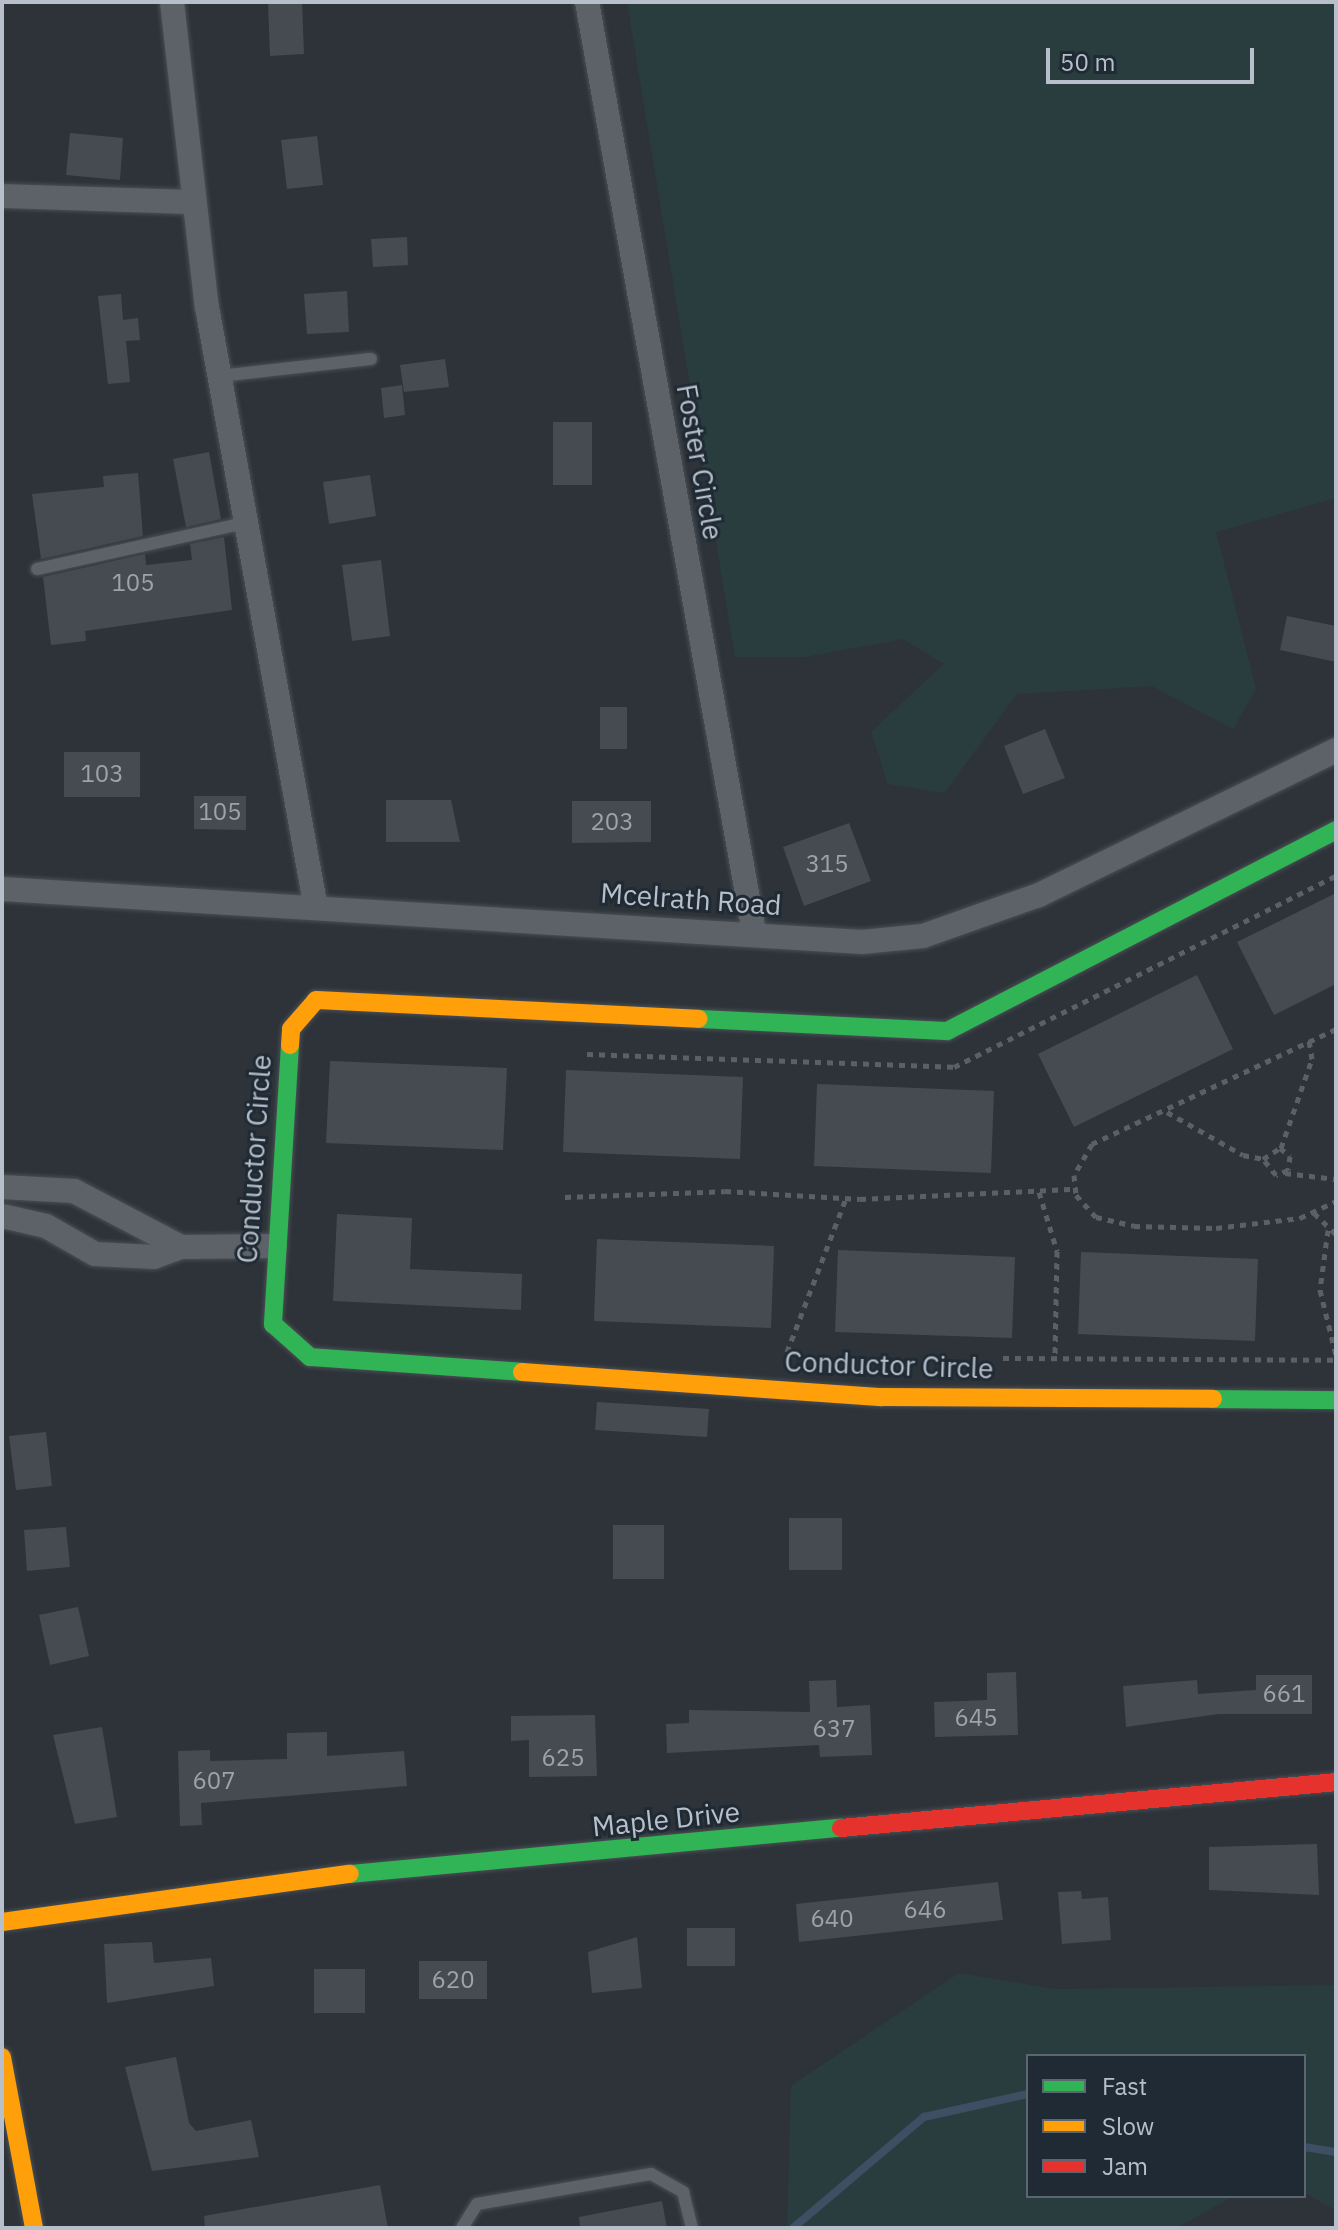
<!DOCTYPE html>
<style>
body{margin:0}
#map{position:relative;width:1338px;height:2230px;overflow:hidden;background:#2d3339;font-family:"IBM Plex Sans",sans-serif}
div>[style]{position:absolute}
.green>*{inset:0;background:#293d3f}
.stream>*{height:8px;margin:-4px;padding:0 4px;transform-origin:4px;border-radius:4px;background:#3c4f63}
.building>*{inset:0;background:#464b51}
.path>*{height:5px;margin-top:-2.5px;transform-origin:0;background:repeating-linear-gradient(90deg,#5a6064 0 6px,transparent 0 12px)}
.roads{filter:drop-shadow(0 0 2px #4a4f54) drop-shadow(0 0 2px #4a4f54)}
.lane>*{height:12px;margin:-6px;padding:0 6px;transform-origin:6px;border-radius:6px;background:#5d6268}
.street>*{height:24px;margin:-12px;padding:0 12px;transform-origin:12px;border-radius:12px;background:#5d6268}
.fast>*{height:18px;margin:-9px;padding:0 9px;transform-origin:9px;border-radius:9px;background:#30b455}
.slow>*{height:18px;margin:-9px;padding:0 9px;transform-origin:9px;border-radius:9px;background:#ff9f0a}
.jam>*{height:18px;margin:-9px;padding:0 9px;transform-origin:9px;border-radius:9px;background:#e5322d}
span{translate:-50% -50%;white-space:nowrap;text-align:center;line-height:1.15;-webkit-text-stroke:6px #1f2a34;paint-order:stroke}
.number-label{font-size:24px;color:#9ba3ac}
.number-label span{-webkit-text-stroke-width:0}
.street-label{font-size:28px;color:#b7c0ca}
.frame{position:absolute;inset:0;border:4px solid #b7c0ca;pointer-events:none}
.legend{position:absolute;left:1026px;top:2054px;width:280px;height:144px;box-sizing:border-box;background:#1f2a34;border:2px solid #5c6670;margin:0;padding:10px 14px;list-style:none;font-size:24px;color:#b7c0ca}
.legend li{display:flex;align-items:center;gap:16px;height:40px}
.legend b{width:40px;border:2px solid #5c6670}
.scale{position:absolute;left:1046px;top:48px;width:208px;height:36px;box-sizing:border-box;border:4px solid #b7c0ca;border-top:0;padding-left:10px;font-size:24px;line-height:28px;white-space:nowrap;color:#b7c0ca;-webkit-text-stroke:6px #1f2a34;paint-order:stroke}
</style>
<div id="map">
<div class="green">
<i style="clip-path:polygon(627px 2px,1336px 2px,1336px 498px,1216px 532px,1256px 689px,1233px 729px,1152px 686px,1017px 694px,944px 793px,888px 784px,871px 732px,944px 664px,903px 639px,805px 657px,735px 657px)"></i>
<i style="clip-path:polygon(959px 1973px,1054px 1989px,1336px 1985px,1336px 2211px,1304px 2192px,1304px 2056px,1028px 2056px,1028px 2196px,1233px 2196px,1177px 2228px,787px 2228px,791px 2086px)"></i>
</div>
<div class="stream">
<i style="left:1304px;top:2147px;width:32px;rotate:9deg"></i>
<i style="left:793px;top:2228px;width:172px;rotate:-40.3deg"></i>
<i style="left:924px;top:2117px;width:107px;rotate:-12.5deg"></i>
</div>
<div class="building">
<i style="clip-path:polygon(268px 2px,302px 2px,304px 54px,270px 56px)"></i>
<i style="clip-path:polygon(70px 133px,123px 138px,120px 180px,66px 175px)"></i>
<i style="clip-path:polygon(317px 136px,323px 185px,287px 189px,281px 140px)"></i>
<i style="clip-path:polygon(407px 237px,408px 265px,373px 267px,371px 239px)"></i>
<i style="clip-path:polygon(347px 291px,349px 332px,307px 334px,304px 294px)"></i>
<i style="clip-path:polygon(121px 294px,123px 320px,138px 318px,140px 340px,126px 341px,130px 382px,108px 384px,98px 296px)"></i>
<i style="clip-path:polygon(445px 359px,449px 387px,404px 392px,400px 365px)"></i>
<i style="clip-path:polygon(402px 385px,405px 415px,384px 418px,381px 388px)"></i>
<i style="clip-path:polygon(553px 422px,592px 422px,592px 485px,553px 485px)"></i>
<i style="clip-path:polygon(209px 452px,221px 519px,186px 527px,173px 459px)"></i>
<i style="clip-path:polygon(138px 473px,143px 536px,41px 559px,32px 494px,104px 487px,103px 476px)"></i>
<i style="clip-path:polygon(370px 475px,376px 516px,329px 524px,323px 482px)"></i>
<i style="clip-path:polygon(224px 537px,232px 610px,85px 631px,86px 641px,51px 645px,43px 577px,145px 554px,146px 565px,192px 560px,190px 544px)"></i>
<i style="clip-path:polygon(381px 560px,390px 636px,352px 641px,342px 565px)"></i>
<i style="clip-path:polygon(1287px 616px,1336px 626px,1336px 662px,1280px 650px)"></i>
<i style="clip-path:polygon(600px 707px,627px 707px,627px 749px,600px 749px)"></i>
<i style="clip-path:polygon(1045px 729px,1065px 778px,1023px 794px,1004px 746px)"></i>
<i style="clip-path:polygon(64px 752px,140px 752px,140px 797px,64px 797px)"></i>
<i style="clip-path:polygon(194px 796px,246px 796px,246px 830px,194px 829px)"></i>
<i style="clip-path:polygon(386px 800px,451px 800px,460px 842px,386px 842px)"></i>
<i style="clip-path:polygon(572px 801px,651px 801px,651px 842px,572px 843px)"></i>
<i style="clip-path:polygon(849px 823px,871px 881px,804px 906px,783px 847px)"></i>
<i style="clip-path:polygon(1336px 893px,1336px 984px,1274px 1015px,1237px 942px)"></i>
<i style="clip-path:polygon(1197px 975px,1233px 1049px,1074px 1127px,1038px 1054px)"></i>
<i style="clip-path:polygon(330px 1061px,507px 1068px,503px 1150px,326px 1143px)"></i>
<i style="clip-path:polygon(566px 1070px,743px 1077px,740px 1159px,563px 1152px)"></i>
<i style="clip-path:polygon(817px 1084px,994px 1091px,991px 1173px,814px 1166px)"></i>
<i style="clip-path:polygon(337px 1214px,412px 1218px,410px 1269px,522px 1274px,521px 1310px,333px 1301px)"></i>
<i style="clip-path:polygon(597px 1239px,774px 1246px,771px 1328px,594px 1321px)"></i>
<i style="clip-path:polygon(838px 1250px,1015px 1257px,1012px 1338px,835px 1332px)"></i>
<i style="clip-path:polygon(1081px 1252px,1258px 1259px,1255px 1341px,1078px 1334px)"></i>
<i style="clip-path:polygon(597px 1402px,709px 1409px,707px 1437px,595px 1430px)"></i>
<i style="clip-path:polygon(46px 1432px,52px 1486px,16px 1490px,9px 1436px)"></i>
<i style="clip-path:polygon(789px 1518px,842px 1518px,842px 1570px,789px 1570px)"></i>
<i style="clip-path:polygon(613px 1525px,664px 1525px,664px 1579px,613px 1579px)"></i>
<i style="clip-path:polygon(66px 1527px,70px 1567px,27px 1571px,24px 1530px)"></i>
<i style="clip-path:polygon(78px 1607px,89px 1656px,50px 1665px,39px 1615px)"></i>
<i style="clip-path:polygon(1016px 1672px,1018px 1735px,935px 1737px,934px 1702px,987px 1700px,987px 1673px)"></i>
<i style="clip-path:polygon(1256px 1675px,1312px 1675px,1312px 1714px,1219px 1714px,1126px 1727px,1123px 1686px,1197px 1680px,1198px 1694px,1256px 1690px)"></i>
<i style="clip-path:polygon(836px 1680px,837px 1707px,870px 1705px,872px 1755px,820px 1757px,819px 1745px,667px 1753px,666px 1724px,689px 1723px,689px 1710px,810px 1712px,809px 1681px)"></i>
<i style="clip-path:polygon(595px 1715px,597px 1776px,529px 1777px,529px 1740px,511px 1741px,511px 1716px)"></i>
<i style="clip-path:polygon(102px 1727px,117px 1817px,75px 1824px,53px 1735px)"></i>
<i style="clip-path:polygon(327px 1732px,327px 1756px,404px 1751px,407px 1786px,201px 1803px,202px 1825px,180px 1826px,178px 1751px,210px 1750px,210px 1761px,287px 1759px,287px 1733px)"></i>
<i style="clip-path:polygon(1317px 1844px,1319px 1895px,1209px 1890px,1209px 1847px)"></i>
<i style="clip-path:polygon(998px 1882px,1003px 1920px,799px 1942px,796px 1904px)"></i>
<i style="clip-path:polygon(1081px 1891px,1082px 1899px,1108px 1897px,1111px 1940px,1062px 1944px,1058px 1892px)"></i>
<i style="clip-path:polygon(687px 1928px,735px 1928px,735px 1966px,687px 1966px)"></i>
<i style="clip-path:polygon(637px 1937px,642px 1988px,592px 1993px,588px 1952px)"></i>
<i style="clip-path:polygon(152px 1942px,154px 1963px,211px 1958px,214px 1986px,107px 2003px,104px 1944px)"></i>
<i style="clip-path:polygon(419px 1961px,487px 1961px,487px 1999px,419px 1999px)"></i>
<i style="clip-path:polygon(314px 1969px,365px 1969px,365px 2013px,314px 2013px)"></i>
<i style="clip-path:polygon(176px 2057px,189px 2123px,196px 2131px,251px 2120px,259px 2157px,152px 2171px,125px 2067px)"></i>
<i style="clip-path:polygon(380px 2185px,388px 2228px,205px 2228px,204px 2216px)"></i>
<i style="clip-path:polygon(662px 2201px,667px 2228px,580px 2228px,579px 2217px)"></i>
</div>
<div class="path">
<i style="left:1336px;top:1029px;width:270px;rotate:154.8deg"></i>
<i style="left:1092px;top:1144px;width:36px;rotate:120deg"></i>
<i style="left:1074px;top:1175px;width:20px;rotate:84deg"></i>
<i style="left:1076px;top:1195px;width:30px;rotate:48deg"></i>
<i style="left:1096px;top:1217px;width:39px;rotate:13deg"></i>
<i style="left:1134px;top:1226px;width:82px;rotate:1.4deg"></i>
<i style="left:1216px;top:1228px;width:85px;rotate:-6.8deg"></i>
<i style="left:1300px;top:1218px;width:40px;rotate:-25deg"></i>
<i style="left:587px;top:1054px;width:367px;rotate:2deg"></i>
<i style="left:954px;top:1067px;width:427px;rotate:-26.6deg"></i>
<i style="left:1167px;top:1112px;width:87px;rotate:29.5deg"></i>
<i style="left:1243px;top:1155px;width:20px;rotate:11deg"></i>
<i style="left:1263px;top:1159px;width:20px;rotate:-33deg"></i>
<i style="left:1280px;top:1148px;width:13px;rotate:39deg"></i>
<i style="left:1290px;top:1156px;width:14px;rotate:98deg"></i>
<i style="left:1288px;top:1170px;width:13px;rotate:157deg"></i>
<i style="left:1276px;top:1175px;width:21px;rotate:-129deg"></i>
<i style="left:1281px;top:1148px;width:94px;rotate:-70.8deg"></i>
<i style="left:1312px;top:1059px;width:20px;rotate:-99deg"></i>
<i style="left:1285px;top:1173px;width:51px;rotate:6.7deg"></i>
<i style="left:1039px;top:1192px;width:62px;rotate:73deg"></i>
<i style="left:1057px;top:1251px;width:109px;rotate:91.1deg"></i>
<i style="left:565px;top:1197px;width:160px;rotate:-2.1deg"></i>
<i style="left:725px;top:1191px;width:135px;rotate:3.4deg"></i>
<i style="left:860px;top:1199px;width:215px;rotate:-2.7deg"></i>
<i style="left:1314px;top:1213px;width:30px;rotate:44deg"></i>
<i style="left:1328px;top:1230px;width:61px;rotate:97.6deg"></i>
<i style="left:1320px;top:1290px;width:67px;rotate:76.2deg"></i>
<i style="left:787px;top:1352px;width:165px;rotate:-69deg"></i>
<i style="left:1003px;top:1358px;width:333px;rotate:0.3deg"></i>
</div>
<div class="roads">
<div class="lane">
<i style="left:219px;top:376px;width:153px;rotate:-6.4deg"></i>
<i style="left:37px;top:569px;width:212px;rotate:-12.5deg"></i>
<i style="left:462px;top:2228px;width:28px;rotate:-58deg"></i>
<i style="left:477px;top:2204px;width:177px;rotate:-9.8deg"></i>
<i style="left:651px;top:2174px;width:37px;rotate:29deg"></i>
<i style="left:683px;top:2192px;width:37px;rotate:76deg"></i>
</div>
<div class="street">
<i style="left:172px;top:2px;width:307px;rotate:83.5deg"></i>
<i style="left:207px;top:307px;width:606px;rotate:79.73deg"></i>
<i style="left:587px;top:2px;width:945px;rotate:79.82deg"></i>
<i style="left:2px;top:196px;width:192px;rotate:1.8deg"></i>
<i style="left:2px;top:889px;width:862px;rotate:3.53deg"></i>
<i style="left:862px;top:942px;width:61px;rotate:-5.6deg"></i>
<i style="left:923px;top:936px;width:123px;rotate:-19.5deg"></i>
<i style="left:1039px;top:895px;width:331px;rotate:-26deg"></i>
<i style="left:2px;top:1187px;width:72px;rotate:3.2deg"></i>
<i style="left:74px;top:1191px;width:121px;rotate:27.6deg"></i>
<i style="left:181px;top:1247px;width:29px;rotate:160deg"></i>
<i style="left:154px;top:1257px;width:59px;rotate:-177.1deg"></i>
<i style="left:95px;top:1254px;width:56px;rotate:-150.3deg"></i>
<i style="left:46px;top:1226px;width:45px;rotate:-167.2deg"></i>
<i style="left:181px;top:1247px;width:94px;rotate:-0.6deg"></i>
</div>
<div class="fast">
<i style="left:699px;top:1019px;width:248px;rotate:2.8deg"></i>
<i style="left:947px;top:1031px;width:438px;rotate:-27.3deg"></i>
<i style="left:290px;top:1045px;width:280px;rotate:93.5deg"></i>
<i style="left:273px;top:1324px;width:50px;rotate:41.7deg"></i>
<i style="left:310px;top:1357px;width:213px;rotate:4deg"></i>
<i style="left:1213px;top:1399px;width:123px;rotate:0.5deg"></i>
<i style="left:350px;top:1874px;width:493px;rotate:-5.4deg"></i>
</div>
<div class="slow">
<i style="left:290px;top:1045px;width:16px;rotate:-86deg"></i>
<i style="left:291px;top:1029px;width:38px;rotate:-49deg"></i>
<i style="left:316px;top:1000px;width:383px;rotate:2.8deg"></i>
<i style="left:522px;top:1372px;width:361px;rotate:4deg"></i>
<i style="left:882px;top:1397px;width:331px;rotate:0.3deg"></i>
<i style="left:2px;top:1922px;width:351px;rotate:-7.9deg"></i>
<i style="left:2px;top:2057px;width:174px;rotate:79.4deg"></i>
</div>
<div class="jam">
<i style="left:841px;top:1828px;width:497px;rotate:-5.3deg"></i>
</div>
</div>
<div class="number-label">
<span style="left:133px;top:583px">105</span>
<span style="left:102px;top:774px">103</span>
<span style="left:220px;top:812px">105</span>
<span style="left:612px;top:822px">203</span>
<span style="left:827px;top:864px">315</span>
<span style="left:1284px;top:1694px">661</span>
<span style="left:976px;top:1718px">645</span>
<span style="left:834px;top:1729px">637</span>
<span style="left:563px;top:1758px">625</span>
<span style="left:214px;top:1781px">607</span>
<span style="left:925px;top:1910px">646</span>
<span style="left:832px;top:1919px">640</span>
<span style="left:453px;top:1980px">620</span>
</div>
<div class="street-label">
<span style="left:700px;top:462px;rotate:80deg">Foster Circle</span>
<span style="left:691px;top:899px;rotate:4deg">Mcelrath Road</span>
<span style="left:254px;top:1159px;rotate:-86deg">Conductor Circle</span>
<span style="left:889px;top:1365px;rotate:2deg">Conductor Circle</span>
<span style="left:666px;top:1819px;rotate:-6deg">Maple Drive</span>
</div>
<div class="frame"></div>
<ul class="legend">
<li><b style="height:10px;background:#30b455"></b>Fast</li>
<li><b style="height:10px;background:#ff9f0a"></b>Slow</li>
<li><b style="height:10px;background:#e5322d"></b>Jam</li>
</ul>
<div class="scale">50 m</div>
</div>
